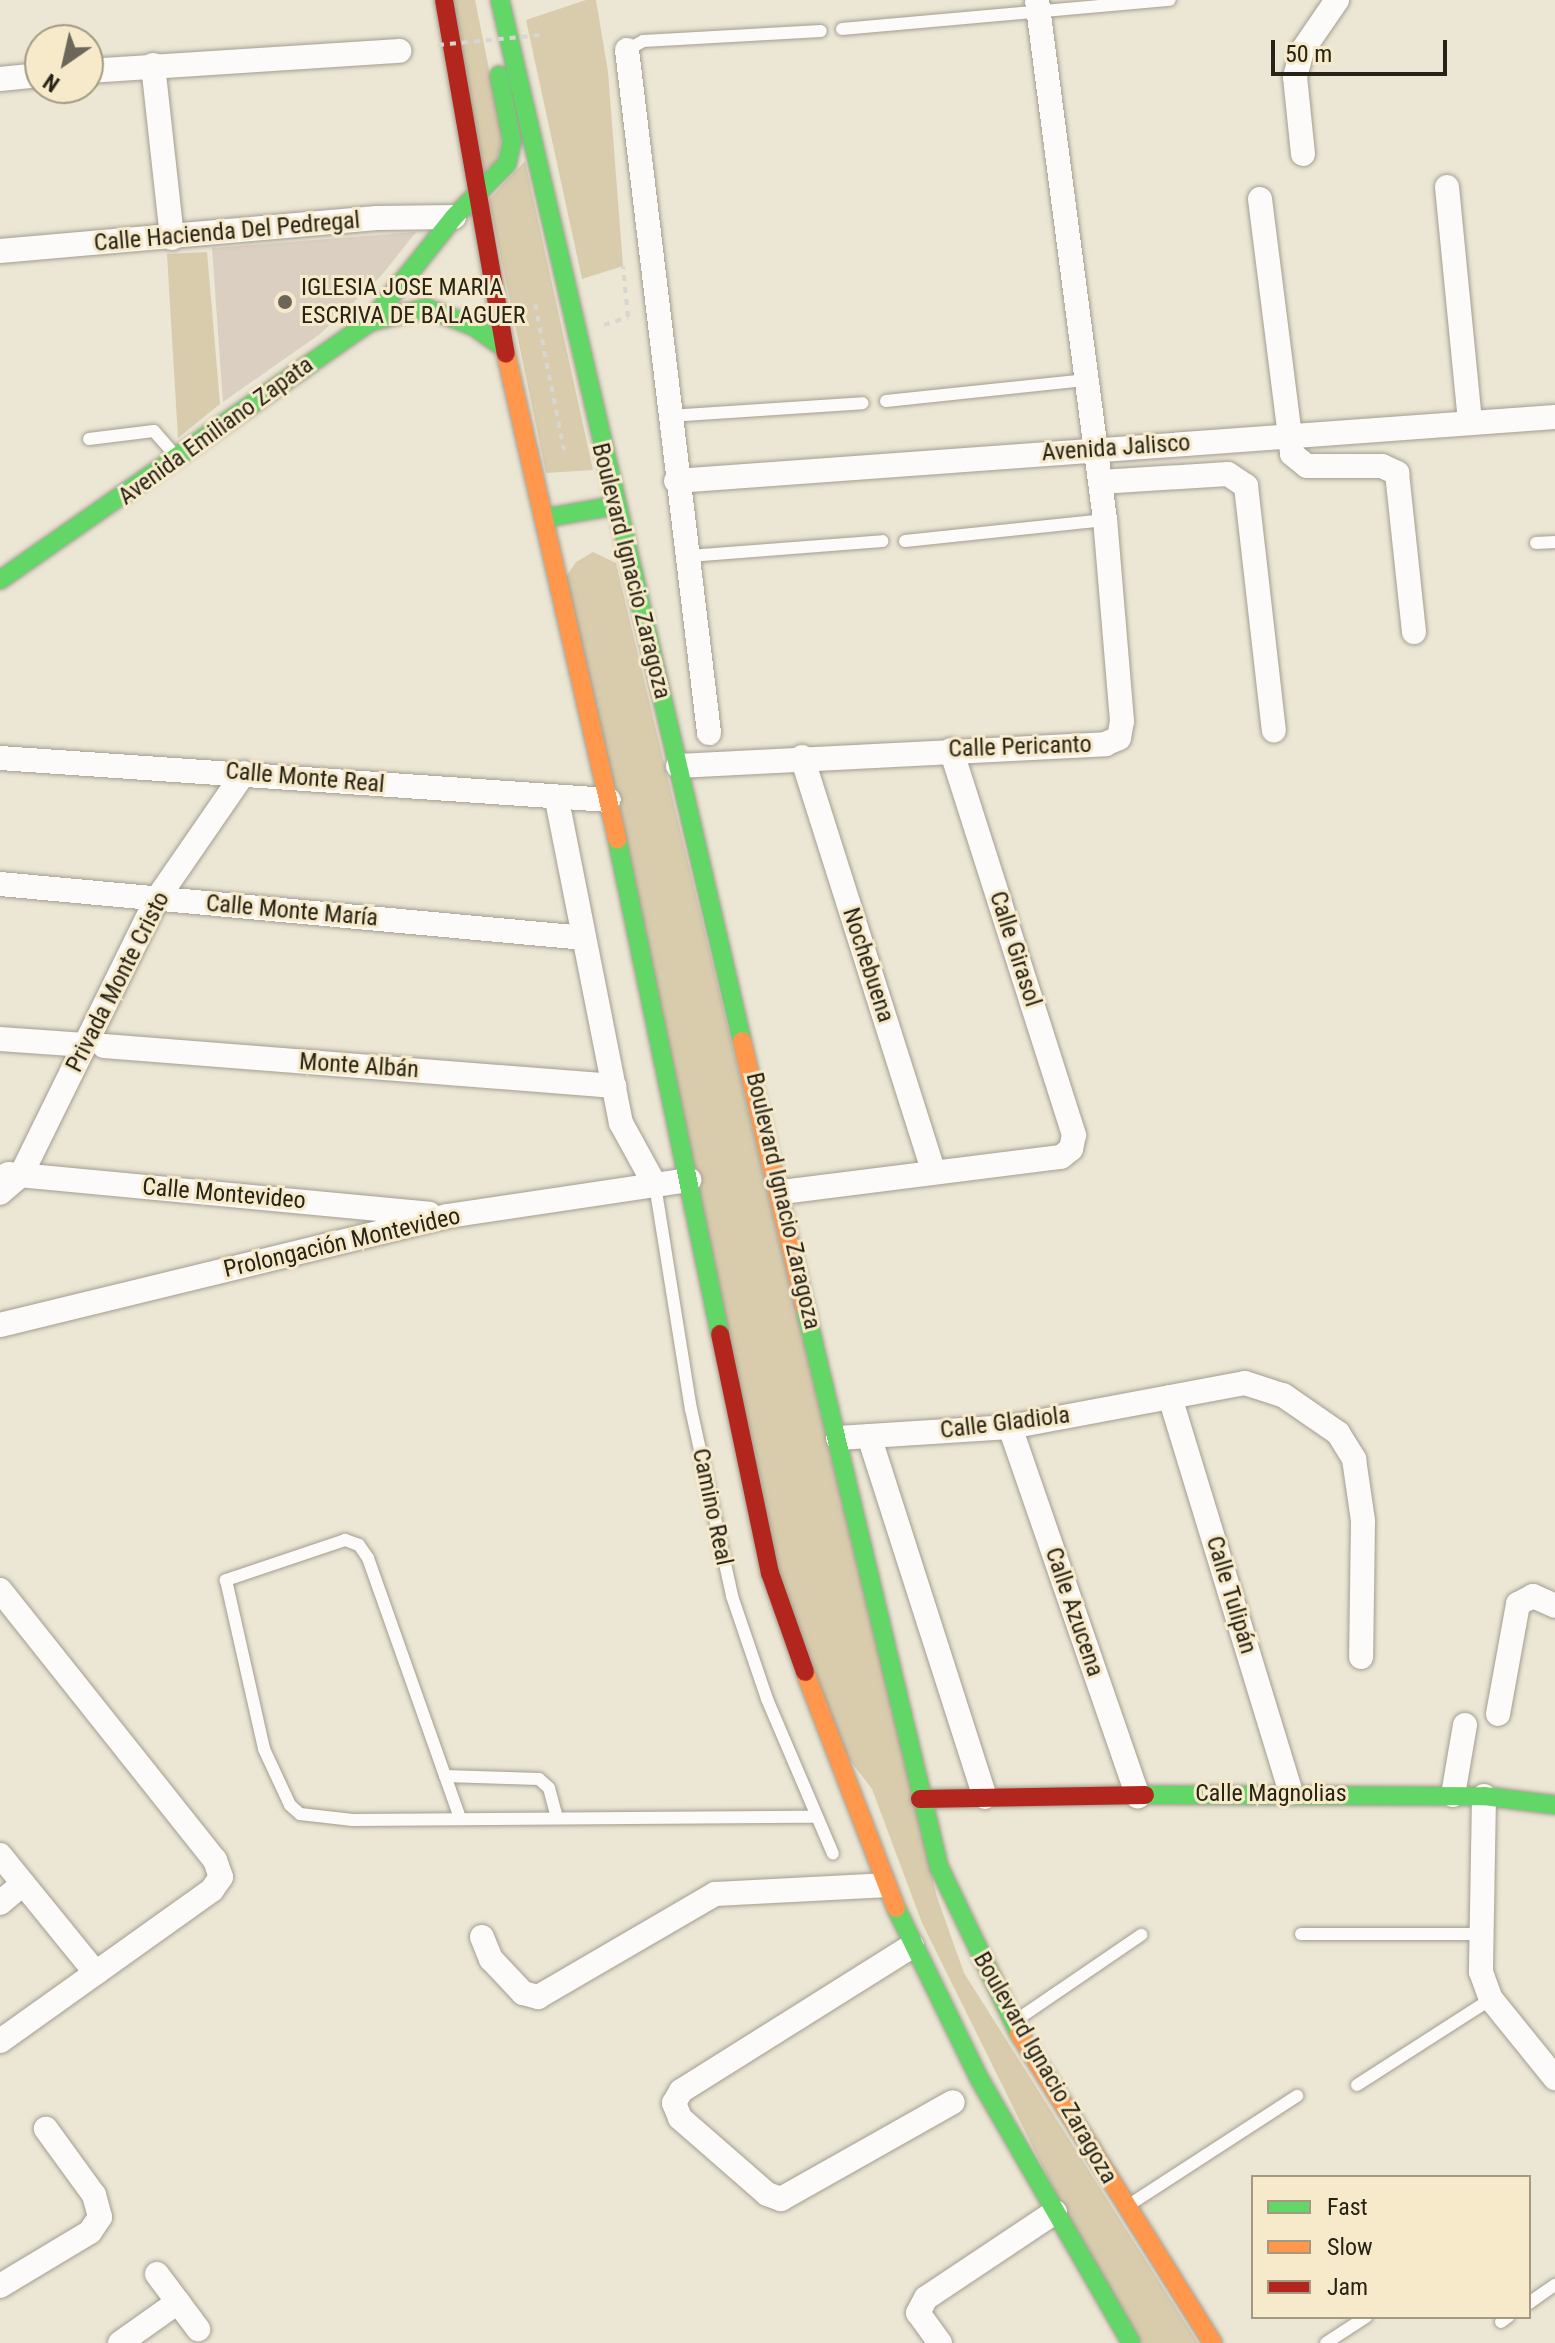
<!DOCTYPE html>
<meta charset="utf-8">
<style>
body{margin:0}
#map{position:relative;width:1555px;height:2343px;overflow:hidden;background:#ece6d4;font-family:"Roboto Condensed",sans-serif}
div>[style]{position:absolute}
.green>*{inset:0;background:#d8ccad}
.building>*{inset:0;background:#dacfc1}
.path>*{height:4px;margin-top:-2px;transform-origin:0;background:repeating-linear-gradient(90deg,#d8d6d1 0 6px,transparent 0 12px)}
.roads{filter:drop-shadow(0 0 2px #a39e91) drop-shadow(0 0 2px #a39e91)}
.lane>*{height:12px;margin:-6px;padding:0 6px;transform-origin:6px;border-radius:6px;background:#fcfbf9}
.street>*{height:24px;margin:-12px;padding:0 12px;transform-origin:12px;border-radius:12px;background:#fcfbf9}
.fast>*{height:18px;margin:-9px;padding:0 9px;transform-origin:9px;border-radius:9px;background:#63d668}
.slow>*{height:18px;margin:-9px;padding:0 9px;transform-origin:9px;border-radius:9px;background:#ff974d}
.jam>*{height:18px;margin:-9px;padding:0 9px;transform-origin:9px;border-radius:9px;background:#b3261e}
.path-bridge>*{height:4px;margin-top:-2px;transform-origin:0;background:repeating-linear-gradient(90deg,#d8d6d1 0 6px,transparent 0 12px)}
.dots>*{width:22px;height:22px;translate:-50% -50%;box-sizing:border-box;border:4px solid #f7eaca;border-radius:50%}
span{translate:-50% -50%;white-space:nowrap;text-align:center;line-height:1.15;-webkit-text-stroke:6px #f7eaca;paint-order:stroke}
.street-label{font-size:24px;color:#272317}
.poi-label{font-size:24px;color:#272317}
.left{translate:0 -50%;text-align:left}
.legend{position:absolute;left:1251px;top:2175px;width:280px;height:144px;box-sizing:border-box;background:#f7eaca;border:2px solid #a49a82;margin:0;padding:10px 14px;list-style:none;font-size:24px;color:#272317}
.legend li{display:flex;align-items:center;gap:16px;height:40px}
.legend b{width:40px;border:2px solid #a49a82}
.north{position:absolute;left:24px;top:24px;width:80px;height:80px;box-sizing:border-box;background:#f7eaca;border:2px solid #a49a82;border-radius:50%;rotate:214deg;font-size:22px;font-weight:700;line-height:32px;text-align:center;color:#272317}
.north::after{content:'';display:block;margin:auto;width:28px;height:36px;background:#6c6759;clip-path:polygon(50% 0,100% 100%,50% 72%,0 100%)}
.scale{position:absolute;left:1271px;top:40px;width:176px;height:36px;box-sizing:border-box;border:4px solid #272317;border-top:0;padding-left:10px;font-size:24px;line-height:28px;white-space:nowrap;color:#272317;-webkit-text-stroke:6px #f7eaca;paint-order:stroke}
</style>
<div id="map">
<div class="green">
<i style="clip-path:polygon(449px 0,475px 0,502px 134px,497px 162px,479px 174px)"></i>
<i style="clip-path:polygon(586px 0,596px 0,608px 72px,623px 266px,582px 279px,526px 20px)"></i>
<i style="clip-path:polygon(525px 161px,593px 470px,546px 473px,489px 200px)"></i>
<i style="clip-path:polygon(207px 252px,220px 404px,178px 438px,167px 254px)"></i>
<i style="clip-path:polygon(593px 552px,616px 563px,937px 1897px,964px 1973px,1198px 2343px,1142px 2343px,1070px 2222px,922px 1923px,872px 1789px,833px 1738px,780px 1596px,565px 578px,576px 562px)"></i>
</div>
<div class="building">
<i style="clip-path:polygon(416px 232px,381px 276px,320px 334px,223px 402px,212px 248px)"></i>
</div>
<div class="path">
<i style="left:535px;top:304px;width:149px;rotate:78.8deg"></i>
<i style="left:604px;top:325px;width:25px;rotate:-18deg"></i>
<i style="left:628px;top:317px;width:51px;rotate:-95.6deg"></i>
</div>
<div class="roads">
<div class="lane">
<i style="left:842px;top:29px;width:329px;rotate:-5.1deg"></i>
<i style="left:627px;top:50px;width:18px;rotate:-29deg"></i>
<i style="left:643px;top:41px;width:178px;rotate:-3.2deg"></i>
<i style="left:886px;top:401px;width:202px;rotate:-6deg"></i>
<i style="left:669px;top:416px;width:194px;rotate:-3.8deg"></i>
<i style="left:89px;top:439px;width:65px;rotate:-7deg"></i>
<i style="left:154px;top:431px;width:35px;rotate:49deg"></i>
<i style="left:905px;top:541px;width:201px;rotate:-6deg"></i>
<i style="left:1536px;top:543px;width:19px;rotate:-3deg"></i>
<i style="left:689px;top:556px;width:194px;rotate:-4.4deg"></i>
<i style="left:655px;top:1185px;width:227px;rotate:80.9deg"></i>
<i style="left:691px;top:1409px;width:191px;rotate:77.6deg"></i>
<i style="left:732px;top:1596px;width:109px;rotate:71.2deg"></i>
<i style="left:767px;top:1699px;width:168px;rotate:66.9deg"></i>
<i style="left:445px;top:1776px;width:94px;rotate:1.8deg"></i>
<i style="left:539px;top:1779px;width:13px;rotate:42deg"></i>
<i style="left:549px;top:1788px;width:30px;rotate:75deg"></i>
<i style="left:460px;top:1818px;width:276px;rotate:-109.5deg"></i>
<i style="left:368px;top:1558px;width:16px;rotate:-125deg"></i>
<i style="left:359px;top:1545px;width:15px;rotate:-160deg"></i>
<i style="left:345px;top:1540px;width:126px;rotate:161.4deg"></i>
<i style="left:226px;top:1580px;width:173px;rotate:77.3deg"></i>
<i style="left:264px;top:1749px;width:62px;rotate:65.1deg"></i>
<i style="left:290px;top:1805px;width:13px;rotate:42deg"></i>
<i style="left:300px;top:1814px;width:53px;rotate:6.5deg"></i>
<i style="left:353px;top:1820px;width:463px;rotate:-0.4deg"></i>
<i style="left:1301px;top:1934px;width:177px"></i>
<i style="left:1015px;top:2021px;width:153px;rotate:-34.3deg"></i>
<i style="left:1357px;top:2085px;width:159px;rotate:-32.7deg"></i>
<i style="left:1132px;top:2203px;width:197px;rotate:-33deg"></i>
<i style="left:1529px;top:2303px;width:32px;rotate:-35deg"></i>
<i style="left:1501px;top:2322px;width:9px;rotate:-36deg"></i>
<i style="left:1326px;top:2343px;width:48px;rotate:-33deg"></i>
</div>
<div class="street">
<i style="left:627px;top:50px;width:688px;rotate:83.15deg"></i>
<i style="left:153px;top:65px;width:174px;rotate:83.7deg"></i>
<i style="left:88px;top:71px;width:312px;rotate:-3.7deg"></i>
<i style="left:0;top:79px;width:40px;rotate:-5.7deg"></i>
<i style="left:1303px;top:154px;width:77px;rotate:-95.9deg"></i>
<i style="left:1295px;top:77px;width:27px;rotate:-75deg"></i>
<i style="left:1302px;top:51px;width:62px;rotate:-55.5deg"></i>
<i style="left:1447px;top:187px;width:237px;rotate:84.4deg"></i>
<i style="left:1260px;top:199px;width:257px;rotate:82.8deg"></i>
<i style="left:1292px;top:454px;width:19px;rotate:39deg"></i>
<i style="left:1307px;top:466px;width:75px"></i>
<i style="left:1382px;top:466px;width:17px;rotate:25deg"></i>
<i style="left:1397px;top:473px;width:160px;rotate:83.9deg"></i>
<i style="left:0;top:251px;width:378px;rotate:-5deg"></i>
<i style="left:377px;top:218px;width:77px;rotate:-0.7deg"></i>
<i style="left:676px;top:481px;width:881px;rotate:-4.16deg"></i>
<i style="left:1100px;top:482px;width:128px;rotate:-3.6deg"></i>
<i style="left:1228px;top:474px;width:22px;rotate:34deg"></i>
<i style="left:1246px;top:486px;width:246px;rotate:83.5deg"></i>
<i style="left:802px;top:757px;width:435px;rotate:72.4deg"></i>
<i style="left:0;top:758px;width:610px;rotate:3.95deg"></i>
<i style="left:678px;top:766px;width:428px;rotate:-2.9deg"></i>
<i style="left:1105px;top:744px;width:15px;rotate:-23deg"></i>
<i style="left:1119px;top:738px;width:17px;rotate:-80deg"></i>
<i style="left:1122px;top:721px;width:202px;rotate:-94.8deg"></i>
<i style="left:1105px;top:520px;width:524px;rotate:-97.45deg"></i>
<i style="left:557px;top:800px;width:329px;rotate:78.8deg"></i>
<i style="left:621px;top:1123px;width:71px;rotate:61.3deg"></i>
<i style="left:0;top:884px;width:586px;rotate:5.28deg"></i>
<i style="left:0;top:1039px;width:85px;rotate:4deg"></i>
<i style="left:104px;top:1046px;width:512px;rotate:4.48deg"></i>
<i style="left:8px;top:1174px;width:423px;rotate:5.4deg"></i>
<i style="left:782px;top:1192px;width:281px;rotate:-7.2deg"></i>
<i style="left:1061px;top:1157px;width:13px;rotate:-39deg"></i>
<i style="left:1071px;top:1149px;width:14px;rotate:-78deg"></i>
<i style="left:1074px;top:1135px;width:404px;rotate:-107.7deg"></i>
<i style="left:0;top:1193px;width:28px;rotate:-41deg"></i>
<i style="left:21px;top:1175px;width:308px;rotate:-63.8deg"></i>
<i style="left:157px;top:899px;width:153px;rotate:-55.4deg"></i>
<i style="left:0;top:1325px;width:460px;rotate:-13.7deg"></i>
<i style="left:447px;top:1216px;width:245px;rotate:-8.5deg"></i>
<i style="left:1170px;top:1397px;width:414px;rotate:73deg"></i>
<i style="left:1010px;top:1427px;width:391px;rotate:70.9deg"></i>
<i style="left:869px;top:1436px;width:379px;rotate:72.2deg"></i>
<i style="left:838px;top:1438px;width:172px;rotate:-3.7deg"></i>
<i style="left:1010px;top:1427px;width:239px;rotate:-10.6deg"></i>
<i style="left:1245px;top:1383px;width:40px;rotate:18deg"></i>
<i style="left:1283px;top:1395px;width:67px;rotate:34.6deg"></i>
<i style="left:1338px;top:1433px;width:31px;rotate:58deg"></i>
<i style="left:1354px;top:1459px;width:63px;rotate:81.7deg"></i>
<i style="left:1363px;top:1521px;width:136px;rotate:90.8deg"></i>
<i style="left:0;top:1590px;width:345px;rotate:51.5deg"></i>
<i style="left:215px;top:1860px;width:18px;rotate:71deg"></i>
<i style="left:221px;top:1877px;width:16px;rotate:125deg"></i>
<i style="left:212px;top:1890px;width:260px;rotate:144.5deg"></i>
<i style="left:1498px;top:1714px;width:112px;rotate:-79.7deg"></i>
<i style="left:1518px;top:1604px;width:17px;rotate:-28deg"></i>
<i style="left:1533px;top:1596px;width:24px;rotate:24deg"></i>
<i style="left:1453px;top:1795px;width:71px;rotate:-80.3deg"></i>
<i style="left:1484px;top:1796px;width:176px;rotate:91deg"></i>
<i style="left:1481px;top:1972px;width:29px;rotate:70deg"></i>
<i style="left:1491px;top:1999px;width:102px;rotate:51deg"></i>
<i style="left:0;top:1855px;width:152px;rotate:50.9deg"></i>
<i style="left:0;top:1903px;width:30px;rotate:-40deg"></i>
<i style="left:482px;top:1937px;width:24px;rotate:68deg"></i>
<i style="left:491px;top:1959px;width:47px;rotate:46.7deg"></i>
<i style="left:523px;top:1993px;width:16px;rotate:15deg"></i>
<i style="left:538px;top:1997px;width:205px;rotate:-30.2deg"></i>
<i style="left:715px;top:1894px;width:169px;rotate:-3deg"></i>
<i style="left:912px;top:1946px;width:273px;rotate:147.9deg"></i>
<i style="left:681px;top:2091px;width:14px;rotate:120deg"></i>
<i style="left:674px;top:2103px;width:16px;rotate:68deg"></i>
<i style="left:680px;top:2118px;width:116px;rotate:41.1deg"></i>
<i style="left:767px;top:2194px;width:15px;rotate:20deg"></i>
<i style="left:781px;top:2199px;width:197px;rotate:-29.4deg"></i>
<i style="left:157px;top:2274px;width:69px;rotate:53.3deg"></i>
<i style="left:0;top:2286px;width:105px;rotate:-31deg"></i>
<i style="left:90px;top:2232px;width:18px;rotate:-56deg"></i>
<i style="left:100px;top:2217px;width:23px;rotate:-105deg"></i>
<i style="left:94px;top:2195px;width:82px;rotate:-126deg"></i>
<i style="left:120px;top:2343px;width:71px;rotate:-35.3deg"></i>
<i style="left:940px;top:2343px;width:37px;rotate:-126deg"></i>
<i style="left:918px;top:2313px;width:17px;rotate:-62deg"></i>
<i style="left:926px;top:2298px;width:155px;rotate:-33.7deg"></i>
</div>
<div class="fast">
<i style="left:500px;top:0;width:1069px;rotate:76.91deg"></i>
<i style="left:370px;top:322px;width:58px;rotate:-14deg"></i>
<i style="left:426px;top:308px;width:50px;rotate:21deg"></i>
<i style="left:473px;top:326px;width:39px;rotate:35deg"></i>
<i style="left:545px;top:518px;width:70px;rotate:-9.9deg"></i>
<i style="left:0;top:580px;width:451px;rotate:-34.9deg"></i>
<i style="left:370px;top:322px;width:134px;rotate:-51.3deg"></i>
<i style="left:454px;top:217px;width:75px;rotate:-45deg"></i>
<i style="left:507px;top:164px;width:24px;rotate:-78deg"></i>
<i style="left:512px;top:141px;width:67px;rotate:-101.1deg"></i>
<i style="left:617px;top:839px;width:506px;rotate:78.25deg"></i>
<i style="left:805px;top:1307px;width:576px;rotate:76.54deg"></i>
<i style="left:939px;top:1867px;width:184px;rotate:64.3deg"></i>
<i style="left:1145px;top:1795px;width:339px;rotate:0.2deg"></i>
<i style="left:1484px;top:1796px;width:72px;rotate:7.2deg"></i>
<i style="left:896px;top:1908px;width:191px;rotate:64deg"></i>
<i style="left:980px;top:2080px;width:303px;rotate:60.1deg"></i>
</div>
<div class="slow">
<i style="left:506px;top:354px;width:498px;rotate:77.1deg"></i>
<i style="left:742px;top:1041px;width:273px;rotate:76.7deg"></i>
<i style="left:805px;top:1672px;width:253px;rotate:68.9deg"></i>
<i style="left:1019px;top:2033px;width:366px;rotate:58deg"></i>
</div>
<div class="jam">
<i style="left:444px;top:0;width:359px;rotate:80.1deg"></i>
<i style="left:720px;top:1334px;width:244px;rotate:78.2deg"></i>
<i style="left:770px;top:1573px;width:105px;rotate:70.5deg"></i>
<i style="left:920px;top:1799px;width:225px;rotate:-1deg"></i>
</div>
</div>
<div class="path-bridge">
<i style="left:438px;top:45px;width:104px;rotate:-5.5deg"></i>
</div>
<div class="dots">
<i style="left:285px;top:302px;background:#6c6759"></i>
</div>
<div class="street-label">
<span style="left:227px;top:232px;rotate:-5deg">Calle Hacienda Del Pedregal</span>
<span style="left:216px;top:431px;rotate:-36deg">Avenida Emiliano Zapata</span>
<span style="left:1116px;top:448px;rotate:-4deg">Avenida Jalisco</span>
<span style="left:631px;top:571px;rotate:76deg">Boulevard Ignacio Zaragoza</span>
<span style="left:1020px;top:747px;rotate:-2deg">Calle Pericanto</span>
<span style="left:305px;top:778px;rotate:5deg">Calle Monte Real</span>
<span style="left:292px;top:911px;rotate:5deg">Calle Monte María</span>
<span style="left:1015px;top:949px;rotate:72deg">Calle Girasol</span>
<span style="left:868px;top:965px;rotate:72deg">Nochebuena</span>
<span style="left:118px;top:982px;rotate:-63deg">Privada Monte Cristo</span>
<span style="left:359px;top:1066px;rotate:4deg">Monte Albán</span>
<span style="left:224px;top:1194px;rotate:5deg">Calle Montevideo</span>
<span style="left:783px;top:1201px;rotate:77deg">Boulevard Ignacio Zaragoza</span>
<span style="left:342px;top:1243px;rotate:-13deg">Prolongación Montevideo</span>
<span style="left:1005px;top:1423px;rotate:-7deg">Calle Gladiola</span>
<span style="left:712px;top:1507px;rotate:78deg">Camino Real</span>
<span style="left:1231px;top:1595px;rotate:73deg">Calle Tulipán</span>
<span style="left:1074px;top:1612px;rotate:71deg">Calle Azucena</span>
<span style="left:1271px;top:1794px">Calle Magnolias</span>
<span style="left:1045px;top:2068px;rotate:60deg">Boulevard Ignacio Zaragoza</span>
</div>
<div class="poi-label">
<span class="left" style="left:301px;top:302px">IGLESIA JOSE MARIA<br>ESCRIVA DE BALAGUER</span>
</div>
<ul class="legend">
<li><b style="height:10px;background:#63d668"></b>Fast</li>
<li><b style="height:10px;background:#ff974d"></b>Slow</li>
<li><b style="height:10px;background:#b3261e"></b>Jam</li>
</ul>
<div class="north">N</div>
<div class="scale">50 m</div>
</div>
